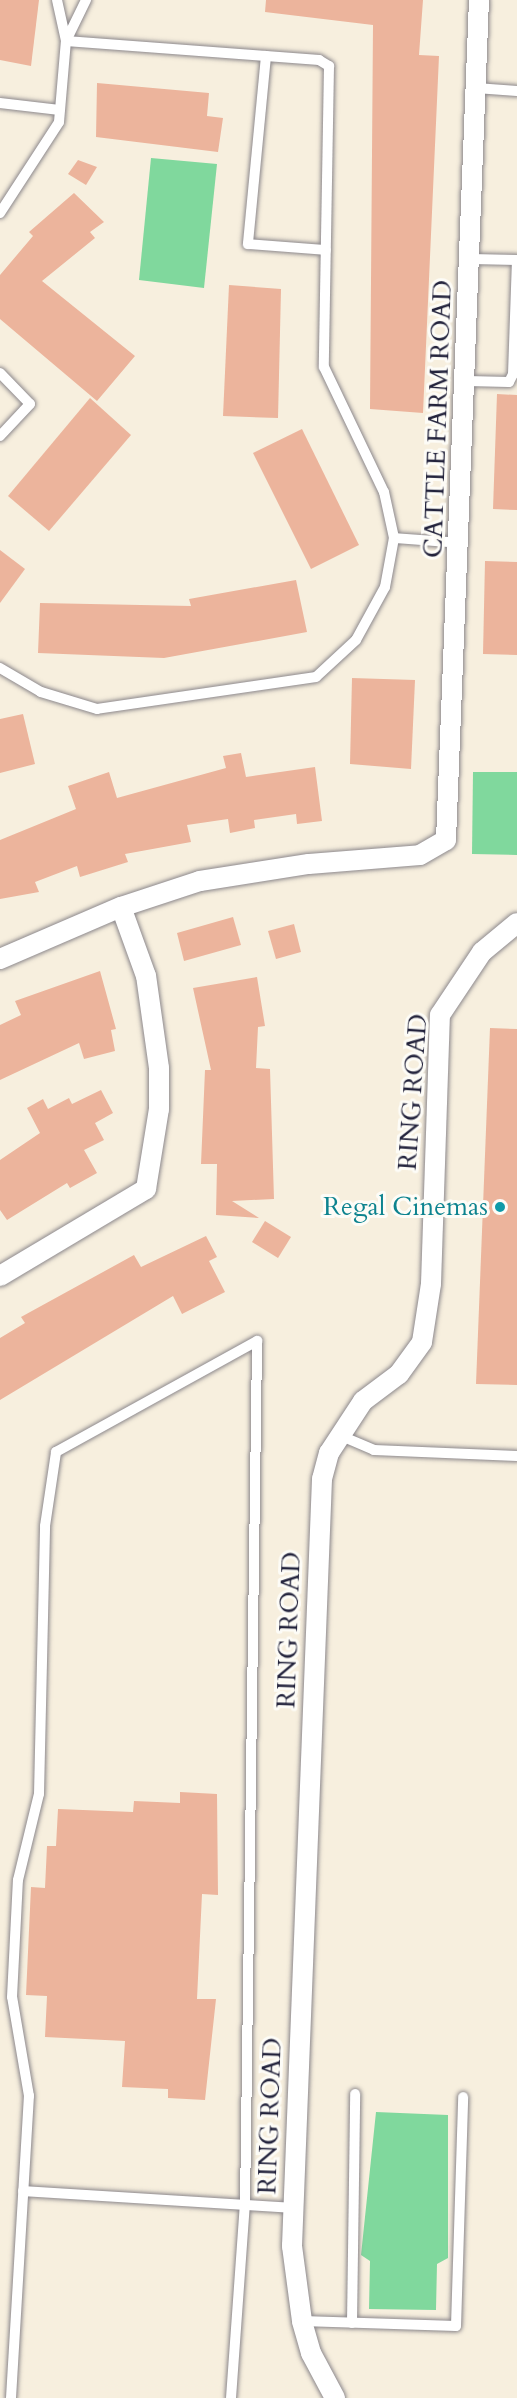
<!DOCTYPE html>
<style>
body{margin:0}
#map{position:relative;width:517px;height:2398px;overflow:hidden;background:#f7efde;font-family:Cardo,serif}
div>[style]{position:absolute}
.green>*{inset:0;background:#80d89d}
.building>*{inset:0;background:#ecb49c}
.roads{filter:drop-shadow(0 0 2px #8c888c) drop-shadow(0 0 2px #8c888c)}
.lane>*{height:10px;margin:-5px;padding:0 5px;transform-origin:5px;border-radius:5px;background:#fff}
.street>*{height:20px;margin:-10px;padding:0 10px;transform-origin:10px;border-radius:10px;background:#fff}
.dots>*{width:16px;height:16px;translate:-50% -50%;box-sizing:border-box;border:3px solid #fdfcf7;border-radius:50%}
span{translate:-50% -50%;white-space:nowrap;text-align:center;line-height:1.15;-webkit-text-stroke:6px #fdfcf7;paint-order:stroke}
.street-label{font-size:26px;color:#22223b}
.culture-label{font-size:26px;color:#0d838f}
.right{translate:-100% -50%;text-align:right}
</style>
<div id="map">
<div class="green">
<i style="clip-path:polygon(151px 158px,217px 164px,204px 288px,139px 280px)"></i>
<i style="clip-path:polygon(473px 772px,517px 772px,517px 855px,472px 854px)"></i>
<i style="clip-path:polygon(376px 2112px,448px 2115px,448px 2258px,437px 2264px,436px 2310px,369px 2309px,370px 2261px,361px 2255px)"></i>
</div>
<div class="building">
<i style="clip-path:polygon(0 0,39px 0,31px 66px,0 60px)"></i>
<i style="clip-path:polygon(266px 0,423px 0,419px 55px,439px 56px,423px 413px,370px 409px,373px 25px,265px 12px)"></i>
<i style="clip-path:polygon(97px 83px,209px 93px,207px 116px,223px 118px,218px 152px,96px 137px)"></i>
<i style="clip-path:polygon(78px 160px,97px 167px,86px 185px,68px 174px)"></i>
<i style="clip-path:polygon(74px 193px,104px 222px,90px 232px,95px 238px,42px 281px,135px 356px,97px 401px,0 319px,0 275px,33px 236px,29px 232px)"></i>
<i style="clip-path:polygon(229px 285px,281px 289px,278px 418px,223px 416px)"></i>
<i style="clip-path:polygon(497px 394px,517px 395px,517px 510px,493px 509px)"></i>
<i style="clip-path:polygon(90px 398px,131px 435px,49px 531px,8px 496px)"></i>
<i style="clip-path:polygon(302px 429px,359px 545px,311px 569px,253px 453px)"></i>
<i style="clip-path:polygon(0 550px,25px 569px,0 603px)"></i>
<i style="clip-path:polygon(485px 561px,517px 562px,517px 655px,483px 654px)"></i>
<i style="clip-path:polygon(296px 580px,307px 632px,164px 658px,38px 653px,40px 603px,191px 606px,189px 599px)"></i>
<i style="clip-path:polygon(352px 678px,415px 680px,411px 769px,350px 764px)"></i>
<i style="clip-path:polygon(23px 714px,35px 764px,0 773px,0 719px)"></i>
<i style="clip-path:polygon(241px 753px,246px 777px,315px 767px,322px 821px,297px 824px,296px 814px,254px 820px,255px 828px,230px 833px,228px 819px,187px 825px,191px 842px,125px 854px,128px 862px,80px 877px,77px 866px,35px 882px,39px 892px,0 899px,0 840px,76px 809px,68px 786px,109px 772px,117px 798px,226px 768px,223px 756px)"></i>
<i style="clip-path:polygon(233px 917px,241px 945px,184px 961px,177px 933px)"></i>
<i style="clip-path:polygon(294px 924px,301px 952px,276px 959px,268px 931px)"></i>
<i style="clip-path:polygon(100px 971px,116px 1029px,111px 1030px,115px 1051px,84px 1059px,79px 1043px,0 1080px,0 1025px,21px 1015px,15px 1001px)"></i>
<i style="clip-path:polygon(257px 977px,265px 1026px,258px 1027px,256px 1068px,270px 1069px,274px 1199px,232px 1201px,259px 1218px,216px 1215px,217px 1164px,201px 1164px,205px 1070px,211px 1070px,193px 988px)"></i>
<i style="clip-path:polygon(490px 1028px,517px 1029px,517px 1385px,476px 1384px)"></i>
<i style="clip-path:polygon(101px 1090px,113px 1113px,95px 1123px,104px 1140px,84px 1150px,97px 1173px,70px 1188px,67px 1183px,7px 1220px,0 1210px,0 1160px,40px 1133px,27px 1108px,43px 1099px,48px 1109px,69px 1098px,72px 1104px)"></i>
<i style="clip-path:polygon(265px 1221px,291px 1237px,278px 1258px,252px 1242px)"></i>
<i style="clip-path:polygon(206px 1236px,217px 1257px,209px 1261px,225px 1292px,182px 1314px,173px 1296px,0 1400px,0 1338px,25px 1323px,21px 1317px,134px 1255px,141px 1267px)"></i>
<i style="clip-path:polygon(180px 1792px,217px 1794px,218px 1895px,202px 1894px,197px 1999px,216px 1999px,205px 2100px,168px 2098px,168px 2089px,122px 2087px,125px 2041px,45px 2037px,47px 1996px,26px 1995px,31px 1887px,45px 1888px,47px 1846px,56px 1846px,58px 1809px,133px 1812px,134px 1801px,180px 1803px)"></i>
</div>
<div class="roads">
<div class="lane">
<i style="left:57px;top:0;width:42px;rotate:77.6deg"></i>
<i style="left:66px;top:41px;width:46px;rotate:-64deg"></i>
<i style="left:266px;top:56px;width:189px;rotate:95.5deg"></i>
<i style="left:248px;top:244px;width:78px;rotate:4.4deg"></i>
<i style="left:476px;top:88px;width:41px;rotate:4.2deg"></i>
<i style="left:0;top:103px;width:60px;rotate:6.7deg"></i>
<i style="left:0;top:213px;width:108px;rotate:-57deg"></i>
<i style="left:59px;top:122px;width:81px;rotate:-85.1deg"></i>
<i style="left:66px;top:41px;width:254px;rotate:4.3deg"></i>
<i style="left:319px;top:60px;width:12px;rotate:31deg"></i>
<i style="left:329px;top:66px;width:301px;rotate:91deg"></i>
<i style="left:324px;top:367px;width:139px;rotate:64.4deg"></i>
<i style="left:384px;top:492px;width:47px;rotate:77.7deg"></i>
<i style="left:394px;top:538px;width:50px;rotate:100.4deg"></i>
<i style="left:385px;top:587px;width:60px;rotate:118.7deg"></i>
<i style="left:356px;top:640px;width:54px;rotate:137.2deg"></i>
<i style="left:316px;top:677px;width:221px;rotate:171.7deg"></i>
<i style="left:97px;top:709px;width:59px;rotate:-163.1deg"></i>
<i style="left:41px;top:692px;width:48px;rotate:-149.7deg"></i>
<i style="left:471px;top:259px;width:46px;rotate:1.2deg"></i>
<i style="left:0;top:373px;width:43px;rotate:45.9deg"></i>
<i style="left:30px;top:404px;width:44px;rotate:133.2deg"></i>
<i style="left:467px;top:381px;width:42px;rotate:1.4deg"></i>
<i style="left:509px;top:382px;width:9px;rotate:-63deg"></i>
<i style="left:513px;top:374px;width:114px;rotate:-88deg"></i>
<i style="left:394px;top:538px;width:66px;rotate:4.3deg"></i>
<i style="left:339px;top:1435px;width:38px;rotate:23deg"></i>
<i style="left:374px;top:1450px;width:143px;rotate:2.4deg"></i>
<i style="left:23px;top:2191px;width:271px;rotate:3.6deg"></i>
<i style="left:302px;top:2321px;width:154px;rotate:1.9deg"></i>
<i style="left:456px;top:2326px;width:229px;rotate:-88.2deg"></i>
<i style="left:352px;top:2323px;width:229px;rotate:-89.2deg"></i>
<i style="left:11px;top:2398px;width:303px;rotate:-86.6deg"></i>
<i style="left:29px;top:2096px;width:100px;rotate:-99.7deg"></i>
<i style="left:12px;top:1997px;width:117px;rotate:-87.1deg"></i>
<i style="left:18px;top:1880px;width:89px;rotate:-76.3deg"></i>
<i style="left:39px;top:1794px;width:268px;rotate:-88.7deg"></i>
<i style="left:45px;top:1526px;width:75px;rotate:-81.5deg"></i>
<i style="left:56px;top:1452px;width:230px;rotate:-28.9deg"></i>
<i style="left:231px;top:2398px;width:194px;rotate:-85.9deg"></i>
<i style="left:245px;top:2205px;width:864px;rotate:-89.2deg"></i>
</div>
<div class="street">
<i style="left:0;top:959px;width:132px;rotate:-23.3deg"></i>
<i style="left:121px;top:907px;width:83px;rotate:-18.2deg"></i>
<i style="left:200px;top:881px;width:110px;rotate:-8.9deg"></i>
<i style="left:309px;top:864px;width:111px;rotate:-4.6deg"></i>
<i style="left:420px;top:855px;width:30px;rotate:-30deg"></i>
<i style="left:446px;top:840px;width:841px;rotate:-87.75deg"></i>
<i style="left:0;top:1276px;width:170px;rotate:-30.8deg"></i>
<i style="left:146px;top:1189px;width:81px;rotate:-80.8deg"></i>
<i style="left:159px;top:1109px;width:41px;rotate:-90deg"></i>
<i style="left:159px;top:1068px;width:93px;rotate:-98deg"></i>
<i style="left:146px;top:976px;width:73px;rotate:-109.9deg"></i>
<i style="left:335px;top:2398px;width:51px;rotate:-118.1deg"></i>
<i style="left:311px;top:2353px;width:33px;rotate:-106deg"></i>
<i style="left:302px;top:2321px;width:76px;rotate:-97.6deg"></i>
<i style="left:292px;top:2246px;width:768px;rotate:-87.76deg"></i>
<i style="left:322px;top:1479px;width:27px;rotate:-75deg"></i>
<i style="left:329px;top:1453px;width:62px;rotate:-56.8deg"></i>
<i style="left:363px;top:1401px;width:45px;rotate:-36.9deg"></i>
<i style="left:399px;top:1374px;width:39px;rotate:-54deg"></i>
<i style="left:422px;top:1342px;width:59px;rotate:-81.2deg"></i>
<i style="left:431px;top:1284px;width:269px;rotate:-88.1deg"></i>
<i style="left:440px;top:1015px;width:76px;rotate:-56.3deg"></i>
<i style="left:482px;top:952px;width:45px;rotate:-39.6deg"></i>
</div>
</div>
<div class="dots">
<i style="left:500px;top:1207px;background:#0f9aa8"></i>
</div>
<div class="street-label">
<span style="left:438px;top:419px;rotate:-88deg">CATTLE FARM ROAD</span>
<span style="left:413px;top:1092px;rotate:-86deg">RING ROAD</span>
<span style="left:289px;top:1630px;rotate:-88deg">RING ROAD</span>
<span style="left:270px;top:2116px;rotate:-88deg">RING ROAD</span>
</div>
<div class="culture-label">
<span class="right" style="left:488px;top:1207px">Regal Cinemas</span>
</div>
</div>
